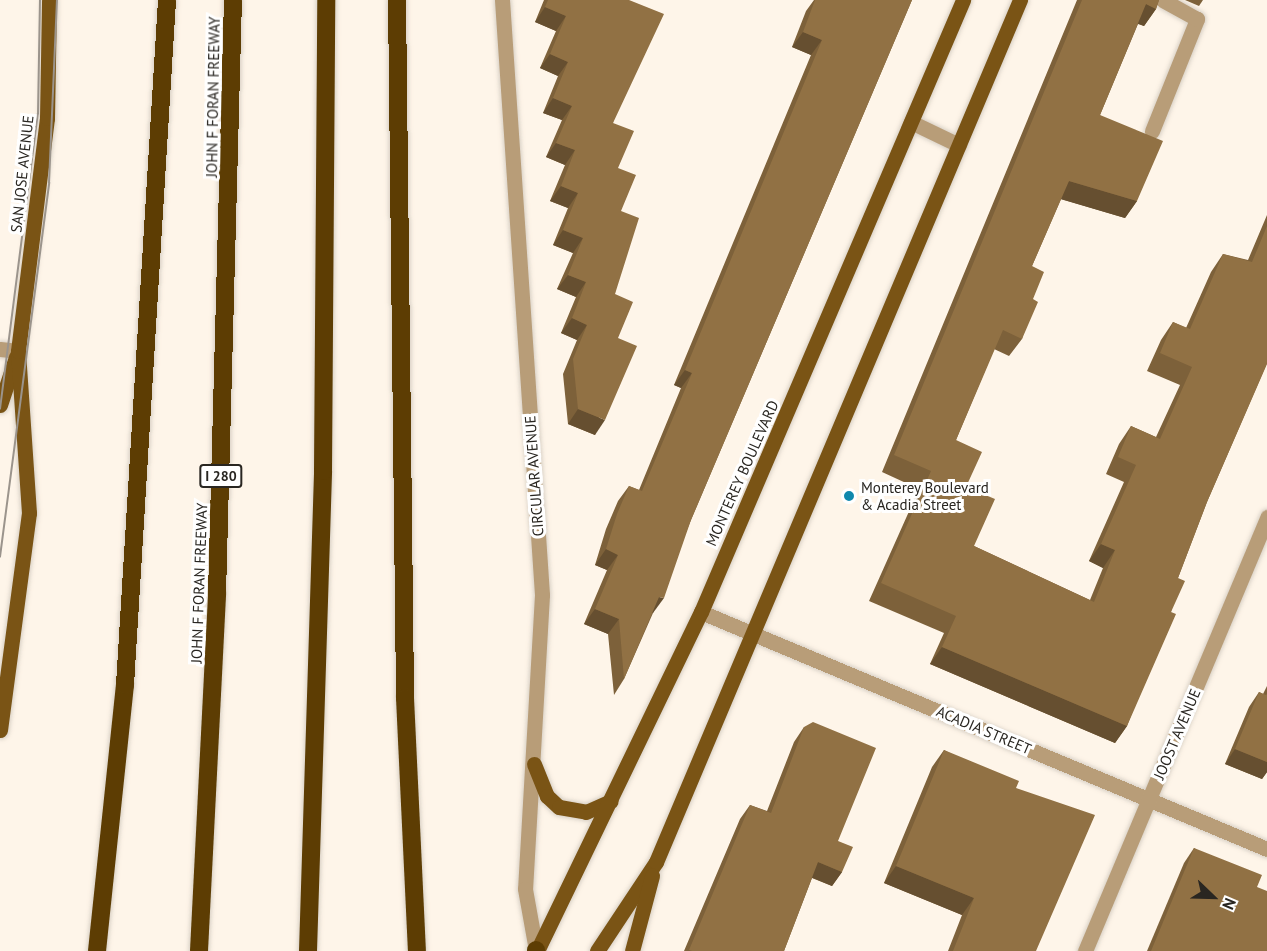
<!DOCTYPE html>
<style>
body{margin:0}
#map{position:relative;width:1267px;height:951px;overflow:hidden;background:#fef5e9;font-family:"PT Sans",sans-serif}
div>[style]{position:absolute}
.roads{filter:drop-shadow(0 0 2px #d8d0c5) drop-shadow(0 0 2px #d8d0c5)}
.minor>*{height:15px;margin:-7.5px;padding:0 7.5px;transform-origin:7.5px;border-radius:7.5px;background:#b89d78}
.major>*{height:15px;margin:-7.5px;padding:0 7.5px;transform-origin:7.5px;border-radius:7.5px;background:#7a5415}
.highway>*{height:18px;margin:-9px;padding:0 9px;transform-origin:9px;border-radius:9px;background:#5d3d03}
.tram>*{height:1.5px;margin:-0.75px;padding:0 0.75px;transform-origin:0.75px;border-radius:0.75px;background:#9b948c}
.wall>*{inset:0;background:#7d613a}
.shaded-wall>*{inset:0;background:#664f30}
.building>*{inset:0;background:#917144}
.dots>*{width:16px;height:16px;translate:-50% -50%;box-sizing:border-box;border:3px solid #fff;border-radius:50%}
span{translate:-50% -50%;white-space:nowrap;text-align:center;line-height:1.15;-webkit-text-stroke:6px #fff;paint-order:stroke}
.shield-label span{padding:2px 4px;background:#fff;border:2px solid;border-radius:4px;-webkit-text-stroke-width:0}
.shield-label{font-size:14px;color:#292621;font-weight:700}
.street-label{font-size:15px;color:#292621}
.poi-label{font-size:15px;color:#292621}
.left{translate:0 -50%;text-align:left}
.north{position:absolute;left:1183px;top:867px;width:60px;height:60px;-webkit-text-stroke:4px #fff;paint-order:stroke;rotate:113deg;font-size:16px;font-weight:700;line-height:24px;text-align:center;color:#292621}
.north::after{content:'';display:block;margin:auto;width:21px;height:27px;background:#292621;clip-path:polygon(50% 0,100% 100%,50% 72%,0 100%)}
</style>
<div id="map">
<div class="roads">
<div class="minor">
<i style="left:502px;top:0;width:596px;rotate:86.15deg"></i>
<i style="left:542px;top:595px;width:294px;rotate:93.3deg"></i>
<i style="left:525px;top:889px;width:62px;rotate:79.8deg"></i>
<i style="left:911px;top:122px;width:53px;rotate:25.6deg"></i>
<i style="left:1152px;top:131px;width:121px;rotate:-68.1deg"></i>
<i style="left:1197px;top:19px;width:39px;rotate:-151deg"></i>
<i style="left:0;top:349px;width:18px;rotate:6deg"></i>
<i style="left:701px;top:612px;width:614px;rotate:22.72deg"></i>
<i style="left:1085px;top:951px;width:471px;rotate:-67.2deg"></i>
</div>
<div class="major">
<i style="left:0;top:405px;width:51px;rotate:-71.6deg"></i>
<i style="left:0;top:730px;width:219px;rotate:-82.4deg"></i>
<i style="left:29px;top:513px;width:162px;rotate:-93.9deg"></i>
<i style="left:18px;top:351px;width:235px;rotate:-82.9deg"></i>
<i style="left:47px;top:118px;width:118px;rotate:-89deg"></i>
<i style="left:534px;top:764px;width:35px;rotate:68deg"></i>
<i style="left:547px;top:796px;width:16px;rotate:43deg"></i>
<i style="left:559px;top:807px;width:27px;rotate:10deg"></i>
<i style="left:586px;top:812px;width:27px;rotate:-24deg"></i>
<i style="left:537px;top:951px;width:377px;rotate:-64.2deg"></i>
<i style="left:701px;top:612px;width:666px;rotate:-66.82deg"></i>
<i style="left:597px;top:951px;width:107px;rotate:-56.5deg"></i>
<i style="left:656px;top:862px;width:936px;rotate:-67.11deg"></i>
<i style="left:632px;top:951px;width:78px;rotate:-75.1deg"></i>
</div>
<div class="highway">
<i style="left:397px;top:0;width:698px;rotate:89.34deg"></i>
<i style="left:405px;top:698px;width:253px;rotate:87.3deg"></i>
<i style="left:97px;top:951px;width:267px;rotate:-84deg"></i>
<i style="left:125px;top:685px;width:686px;rotate:-86.49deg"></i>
<i style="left:199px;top:951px;width:357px;rotate:-87.1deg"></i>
<i style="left:217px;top:594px;width:594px;rotate:-88.46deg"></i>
<i style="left:308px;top:951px;width:480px;rotate:-88.2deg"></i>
<i style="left:323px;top:471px;width:471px;rotate:-89.6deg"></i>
<i style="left:536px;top:951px;width:1px;rotate:-90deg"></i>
</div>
</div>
<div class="tram">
<i style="left:0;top:409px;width:297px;rotate:-82.7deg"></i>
<i style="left:38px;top:114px;width:114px;rotate:-89deg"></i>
<i style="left:0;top:557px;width:377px;rotate:-82.5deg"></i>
<i style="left:49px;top:183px;width:183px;rotate:-87.5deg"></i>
</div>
<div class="wall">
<i style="clip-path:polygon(544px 0,629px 0,613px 123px,621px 211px,615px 294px,618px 338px,595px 435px,568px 424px,563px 374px,577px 340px,561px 333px,576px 297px,557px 289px,573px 253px,553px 245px,568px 208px,550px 201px,565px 165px,546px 157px,562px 120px,543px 113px,558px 76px,540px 68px,556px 31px,535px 22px)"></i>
<i style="clip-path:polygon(814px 0,912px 0,691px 520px,653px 613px,624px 679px,614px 695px,608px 634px,584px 624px,607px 570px,595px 565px,606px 529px,618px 501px,629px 486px,639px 490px,681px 388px,674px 385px,811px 55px,792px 47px,806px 11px)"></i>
<i style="clip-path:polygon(1077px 0,1159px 0,1156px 9px,1144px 26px,1138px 24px,1100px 115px,1137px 201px,1125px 218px,1061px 199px,1032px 266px,1033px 299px,1022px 339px,1009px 356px,994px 349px,956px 440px,966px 487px,974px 546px,1090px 600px,1103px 568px,1089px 561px,1124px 482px,1106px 474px,1119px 444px,1131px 426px,1156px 437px,1180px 385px,1147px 371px,1161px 340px,1173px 322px,1186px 328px,1211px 272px,1223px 254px,1248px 260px,1267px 215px,1267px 363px,1207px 502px,1178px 578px,1171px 612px,1127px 726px,1115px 743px,930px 664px,944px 633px,869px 601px,919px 489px,882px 472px)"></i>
<i style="clip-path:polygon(1185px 0,1203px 0,1199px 6px)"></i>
<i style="clip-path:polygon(1267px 686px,1267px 772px,1262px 779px,1225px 764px,1249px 707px,1259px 692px,1263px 694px)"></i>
<i style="clip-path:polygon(804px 727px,838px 841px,842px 872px,832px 886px,812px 878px,784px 951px,684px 951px,740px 819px,750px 805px,767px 811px,794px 742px)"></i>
<i style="clip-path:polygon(944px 750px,1016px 788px,1036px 951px,948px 951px,962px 915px,884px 883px,932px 767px)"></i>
<i style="clip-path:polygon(1194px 848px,1257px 887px,1267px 951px,1147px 951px,1184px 863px)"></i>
</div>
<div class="shaded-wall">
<i style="clip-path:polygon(1146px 4px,1156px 9px,1144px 26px,1134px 22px)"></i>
<i style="clip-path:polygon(545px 7px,566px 16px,556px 31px,535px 22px)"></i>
<i style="clip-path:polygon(803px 32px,822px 40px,811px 55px,792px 47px)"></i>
<i style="clip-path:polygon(550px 54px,568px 62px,558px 76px,540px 68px)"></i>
<i style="clip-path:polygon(553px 98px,572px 106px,562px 120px,543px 113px)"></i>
<i style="clip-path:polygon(556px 143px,575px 150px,565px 165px,546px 157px)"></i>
<i style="clip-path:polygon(1069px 181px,1137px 201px,1125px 218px,1057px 198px)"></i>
<i style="clip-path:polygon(561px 186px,578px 193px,568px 208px,550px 201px)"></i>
<i style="clip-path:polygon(563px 230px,583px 238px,573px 253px,553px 245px)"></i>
<i style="clip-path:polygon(568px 275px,586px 282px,576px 297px,557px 289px)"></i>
<i style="clip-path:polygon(572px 318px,587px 325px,577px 340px,561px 333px)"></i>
<i style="clip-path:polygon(685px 370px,692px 373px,681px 388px,674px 385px)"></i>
<i style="clip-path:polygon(578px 409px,605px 420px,595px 435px,568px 424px)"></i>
<i style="clip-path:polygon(1101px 544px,1115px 550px,1103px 568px,1089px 561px)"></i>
<i style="clip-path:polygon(606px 549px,618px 555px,607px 570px,595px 565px)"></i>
<i style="clip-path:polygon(659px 597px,664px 598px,653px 613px,649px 612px)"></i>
<i style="clip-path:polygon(595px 609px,619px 619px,608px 634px,584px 624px)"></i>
<i style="clip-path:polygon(942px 647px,1127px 726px,1115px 743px,930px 664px)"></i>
<i style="clip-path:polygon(1235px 749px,1267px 762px,1267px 772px,1262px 779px,1225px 764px)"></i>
<i style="clip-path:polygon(818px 862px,842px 872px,832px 886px,808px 876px)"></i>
<i style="clip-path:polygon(896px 866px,974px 898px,962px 915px,884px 883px)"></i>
</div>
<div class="building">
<i style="clip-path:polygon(548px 0,629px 0,664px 14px,613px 123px,634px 131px,618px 168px,636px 175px,621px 211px,639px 218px,615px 294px,633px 302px,618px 338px,637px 346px,605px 420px,578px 409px,573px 359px,587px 325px,572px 318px,586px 282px,568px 275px,583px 238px,563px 230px,578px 193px,561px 186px,575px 150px,556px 143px,572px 106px,553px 98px,568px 62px,550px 54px,566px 16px,545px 7px)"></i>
<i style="clip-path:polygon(815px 0,912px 0,691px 520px,664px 598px,659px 597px,624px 679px,619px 619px,595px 609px,618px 555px,606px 549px,617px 514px,629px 486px,642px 491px,692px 373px,685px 370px,822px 40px,803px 32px)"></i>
<i style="clip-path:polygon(1082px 0,1159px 0,1156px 9px,1146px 4px,1100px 115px,1163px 141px,1137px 201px,1069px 181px,1032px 266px,1044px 272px,1033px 299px,1038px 302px,1022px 339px,1003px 330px,956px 440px,982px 452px,966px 487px,995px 499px,974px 546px,1094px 602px,1115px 550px,1101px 544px,1136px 465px,1118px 457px,1131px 426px,1160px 439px,1192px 367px,1160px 353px,1173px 322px,1190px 329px,1223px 254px,1252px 262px,1267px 226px,1267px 364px,1207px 502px,1178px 578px,1185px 581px,1171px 612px,1176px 614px,1127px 726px,942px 647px,956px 616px,881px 583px,931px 471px,894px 455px)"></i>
<i style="clip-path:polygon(1259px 692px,1266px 695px,1267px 694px,1267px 762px,1235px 749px)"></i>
<i style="clip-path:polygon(813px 722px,876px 748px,838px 841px,853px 847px,842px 872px,818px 862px,784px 951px,692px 951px,689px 950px,750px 805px,771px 813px,804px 727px)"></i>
<i style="clip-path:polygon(944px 750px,1019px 781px,1016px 788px,1095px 815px,1036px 951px,953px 951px,974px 898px,896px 866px)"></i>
<i style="clip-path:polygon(1194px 848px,1262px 875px,1257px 887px,1267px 891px,1267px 951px,1151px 951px)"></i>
</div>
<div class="dots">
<i style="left:849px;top:496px;background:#1088ac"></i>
</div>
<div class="shield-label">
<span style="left:221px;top:476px">I 280</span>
</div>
<div class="street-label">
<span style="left:213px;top:97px;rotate:-89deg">JOHN F FORAN FREEWAY</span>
<span style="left:22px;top:174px;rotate:-84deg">SAN JOSE AVENUE</span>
<span style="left:742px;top:473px;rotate:-66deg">MONTEREY BOULEVARD</span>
<span style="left:534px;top:476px;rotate:-94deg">CIRCULAR AVENUE</span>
<span style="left:199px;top:583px;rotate:-88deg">JOHN F FORAN FREEWAY</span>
<span style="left:984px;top:730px;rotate:23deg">ACADIA STREET</span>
<span style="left:1177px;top:734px;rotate:-67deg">JOOST AVENUE</span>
</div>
<div class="poi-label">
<span class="left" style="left:861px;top:496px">Monterey Boulevard<br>&amp; Acadia Street</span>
</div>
<div class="north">N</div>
</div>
